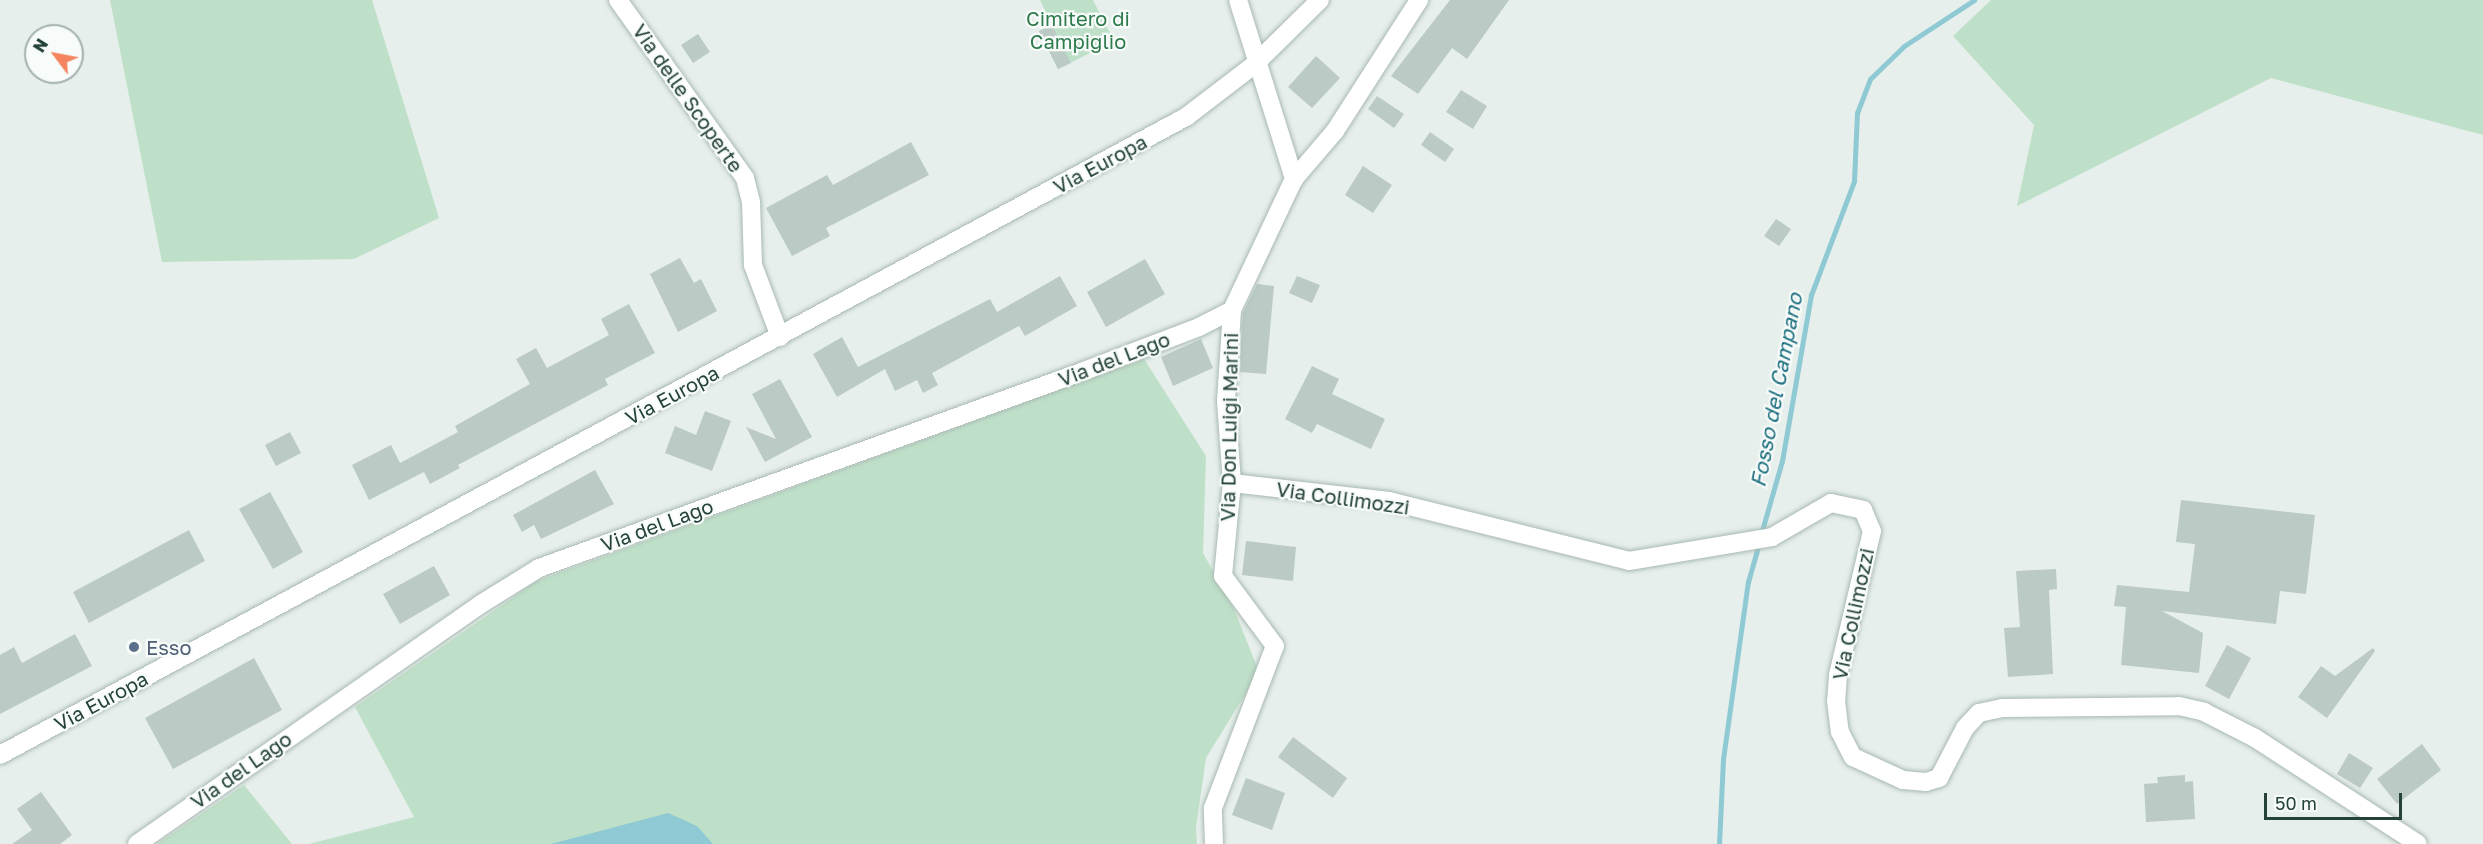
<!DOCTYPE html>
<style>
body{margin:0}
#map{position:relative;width:2483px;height:844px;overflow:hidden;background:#e6efeb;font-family:"Golos Text",sans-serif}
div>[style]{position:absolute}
.green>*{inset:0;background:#bfe0c8}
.water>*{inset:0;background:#8ec9d4}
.stream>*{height:5px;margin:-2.5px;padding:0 2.5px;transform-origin:2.5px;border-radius:2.5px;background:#8ec9d4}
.building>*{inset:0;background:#bbcac4}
.roads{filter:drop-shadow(0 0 2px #a8b8b2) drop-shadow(0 0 2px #a8b8b2)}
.minor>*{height:18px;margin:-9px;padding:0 9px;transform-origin:9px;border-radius:9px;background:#fff}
.secondary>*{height:18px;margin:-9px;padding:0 9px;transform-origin:9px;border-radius:9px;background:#fff}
.dots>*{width:16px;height:16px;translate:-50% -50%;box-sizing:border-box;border:3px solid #f7fbf9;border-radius:50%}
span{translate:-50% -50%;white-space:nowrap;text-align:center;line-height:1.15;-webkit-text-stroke:4.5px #f7fbf9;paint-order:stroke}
.park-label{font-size:20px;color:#2d7a4b}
.street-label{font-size:20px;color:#24423a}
.service-label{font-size:20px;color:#4e5e75}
.left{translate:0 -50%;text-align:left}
.water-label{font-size:21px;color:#1c6f80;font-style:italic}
.north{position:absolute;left:24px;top:24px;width:60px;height:60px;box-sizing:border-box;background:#f7fbf9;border:2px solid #a3b1ad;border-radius:50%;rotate:302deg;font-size:16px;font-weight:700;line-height:24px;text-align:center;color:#24423a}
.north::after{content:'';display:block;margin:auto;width:21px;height:27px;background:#f4845f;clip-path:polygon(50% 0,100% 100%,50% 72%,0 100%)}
.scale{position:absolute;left:2264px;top:793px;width:138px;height:27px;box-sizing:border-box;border:3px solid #24423a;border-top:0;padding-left:8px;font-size:18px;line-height:21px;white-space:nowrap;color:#24423a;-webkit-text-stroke:4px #f7fbf9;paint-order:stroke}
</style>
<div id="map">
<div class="green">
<i style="clip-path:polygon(110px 0,372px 0,439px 218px,354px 259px,162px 262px)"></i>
<i style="clip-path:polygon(1040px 0,1093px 0,1114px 41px,1058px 69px,1039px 31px,1052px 25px)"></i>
<i style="clip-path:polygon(1991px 0,2483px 0,2483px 135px,2271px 78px,2017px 206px,2034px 125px,1953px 36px)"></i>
<i style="clip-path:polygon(1144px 359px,1206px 456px,1203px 553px,1234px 609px,1259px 672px,1206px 758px,1196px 827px,1197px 844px,309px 844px,414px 817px,355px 707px,537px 581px)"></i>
<i style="clip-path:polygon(244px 785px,292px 844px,157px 844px)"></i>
</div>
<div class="water">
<i style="clip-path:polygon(668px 813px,697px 826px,713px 844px,551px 844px)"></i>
</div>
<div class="stream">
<i style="left:1761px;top:534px;width:76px;rotate:-74deg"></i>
<i style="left:1782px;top:461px;width:169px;rotate:-80.1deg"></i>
<i style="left:1811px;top:295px;width:122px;rotate:-69.3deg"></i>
<i style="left:1854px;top:181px;width:68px;rotate:-87.5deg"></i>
<i style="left:1857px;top:113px;width:36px;rotate:-69deg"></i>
<i style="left:1870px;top:79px;width:47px;rotate:-44.1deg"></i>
<i style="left:1904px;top:46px;width:84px;rotate:-33.3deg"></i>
<i style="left:1719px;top:844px;width:85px;rotate:-87.3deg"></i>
<i style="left:1723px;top:759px;width:179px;rotate:-82deg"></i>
<i style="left:1748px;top:582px;width:41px;rotate:-74.2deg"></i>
</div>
<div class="building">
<i style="clip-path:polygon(1450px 0,1509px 0,1467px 59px,1452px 48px,1418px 94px,1391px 76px)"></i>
<i style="clip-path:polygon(1052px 25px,1071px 63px,1058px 69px,1039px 31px)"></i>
<i style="clip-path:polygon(698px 34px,710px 52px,693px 63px,681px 45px)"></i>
<i style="clip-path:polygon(1316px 56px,1340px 78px,1312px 108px,1288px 87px)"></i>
<i style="clip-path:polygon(1461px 90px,1487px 106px,1473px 129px,1446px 112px)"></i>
<i style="clip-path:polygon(1377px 96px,1404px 114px,1394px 128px,1368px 109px)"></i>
<i style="clip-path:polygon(1430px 132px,1454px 149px,1445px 162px,1421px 145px)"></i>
<i style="clip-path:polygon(911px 142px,929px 175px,826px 228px,830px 236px,792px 256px,766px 208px,827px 175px,833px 185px)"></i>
<i style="clip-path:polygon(1363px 166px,1392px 185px,1373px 213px,1345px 195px)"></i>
<i style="clip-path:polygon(1776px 219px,1791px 229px,1779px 246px,1764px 236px)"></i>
<i style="clip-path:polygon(680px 258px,694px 283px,701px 279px,717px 311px,678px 332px,650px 274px)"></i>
<i style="clip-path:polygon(1145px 259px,1165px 294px,1106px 327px,1087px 292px)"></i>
<i style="clip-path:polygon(1060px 276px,1077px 306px,1025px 336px,1019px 326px,932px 373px,938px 385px,923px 393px,917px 380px,895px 391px,885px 369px,837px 397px,813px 354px,842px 337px,858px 367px,990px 299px,997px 312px)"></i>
<i style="clip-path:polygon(1297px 276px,1320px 285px,1312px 303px,1289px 293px)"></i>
<i style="clip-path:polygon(1257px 284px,1274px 286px,1266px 374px,1239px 372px,1243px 313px)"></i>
<i style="clip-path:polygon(629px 304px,655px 353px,605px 379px,608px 385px,458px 465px,460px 468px,430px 484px,424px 472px,369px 500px,352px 465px,391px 445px,400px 463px,458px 432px,455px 426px,530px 384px,516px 359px,536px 348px,547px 368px,609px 335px,601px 319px)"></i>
<i style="clip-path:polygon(1201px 339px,1213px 368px,1173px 386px,1161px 357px)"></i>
<i style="clip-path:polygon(1312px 366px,1339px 379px,1332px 394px,1385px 419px,1371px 449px,1317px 424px,1312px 433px,1285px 419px)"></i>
<i style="clip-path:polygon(780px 379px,812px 437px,765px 462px,746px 427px,776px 439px,752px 394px)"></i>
<i style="clip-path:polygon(705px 411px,731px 421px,712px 471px,665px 453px,675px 426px,696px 435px)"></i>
<i style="clip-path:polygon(290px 432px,301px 453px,276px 466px,265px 445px)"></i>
<i style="clip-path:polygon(595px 470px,614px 504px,541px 539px,534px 525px,522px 532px,513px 515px)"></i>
<i style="clip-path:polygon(270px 492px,303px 552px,273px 569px,239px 509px)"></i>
<i style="clip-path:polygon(2181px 500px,2315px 515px,2306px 594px,2280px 591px,2276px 624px,2162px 611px,2203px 633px,2199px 673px,2121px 665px,2126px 607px,2114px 606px,2117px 585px,2189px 592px,2195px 544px,2176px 542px)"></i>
<i style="clip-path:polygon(189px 530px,205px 561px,89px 623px,73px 592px)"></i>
<i style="clip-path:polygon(1246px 541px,1296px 547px,1293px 581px,1242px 575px)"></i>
<i style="clip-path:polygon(434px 566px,450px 595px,400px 624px,383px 594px)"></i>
<i style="clip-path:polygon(2056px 569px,2057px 589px,2049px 590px,2053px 674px,2008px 677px,2004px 628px,2020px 627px,2016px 571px)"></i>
<i style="clip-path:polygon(75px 634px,92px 666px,0 714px,0 655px,14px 647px,22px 663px)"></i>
<i style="clip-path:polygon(2227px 645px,2251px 658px,2229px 699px,2205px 686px)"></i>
<i style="clip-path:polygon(2373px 648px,2375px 651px,2327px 718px,2298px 697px,2321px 666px,2335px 676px)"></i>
<i style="clip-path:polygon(254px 658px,282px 710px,173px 769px,145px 718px)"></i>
<i style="clip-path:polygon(1293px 737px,1347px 778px,1333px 798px,1278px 757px)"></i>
<i style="clip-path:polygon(2422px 744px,2441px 770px,2397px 804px,2377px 779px)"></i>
<i style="clip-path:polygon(2349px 753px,2373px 768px,2360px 788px,2337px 774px)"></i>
<i style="clip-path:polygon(2185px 775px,2185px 782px,2193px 781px,2195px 819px,2146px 822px,2144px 784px,2158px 783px,2157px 777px)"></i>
<i style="clip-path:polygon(1246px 778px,1285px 793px,1272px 830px,1232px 815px)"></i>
<i style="clip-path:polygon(41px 792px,72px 835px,60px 844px,12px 844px,32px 830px,17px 809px)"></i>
</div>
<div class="roads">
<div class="minor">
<i style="left:618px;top:0;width:219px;rotate:54.5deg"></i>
<i style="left:745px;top:178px;width:25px;rotate:76deg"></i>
<i style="left:751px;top:202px;width:63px;rotate:88.2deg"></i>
<i style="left:753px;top:265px;width:77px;rotate:69.4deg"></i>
<i style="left:1238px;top:0;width:188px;rotate:72.6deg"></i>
<i style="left:1232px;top:483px;width:158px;rotate:6.5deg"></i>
<i style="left:1389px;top:501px;width:247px;rotate:14deg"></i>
<i style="left:1629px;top:561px;width:145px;rotate:-9.5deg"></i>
<i style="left:1772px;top:537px;width:68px;rotate:-30deg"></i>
<i style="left:1831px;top:503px;width:33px;rotate:12deg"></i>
<i style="left:1863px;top:510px;width:23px;rotate:67deg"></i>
<i style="left:1872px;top:531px;width:148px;rotate:103.3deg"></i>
<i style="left:1838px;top:675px;width:26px;rotate:94deg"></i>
<i style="left:1836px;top:701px;width:31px;rotate:83deg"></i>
<i style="left:1840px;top:732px;width:28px;rotate:63deg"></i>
<i style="left:1853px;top:757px;width:55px;rotate:24.7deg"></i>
<i style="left:1903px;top:780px;width:23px;rotate:5deg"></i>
<i style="left:1926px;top:782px;width:14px;rotate:-17deg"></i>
<i style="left:1939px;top:778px;width:56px;rotate:-62.5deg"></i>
<i style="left:1965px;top:728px;width:21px;rotate:-47deg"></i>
<i style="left:1979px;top:713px;width:24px;rotate:-12deg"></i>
<i style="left:2002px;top:708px;width:177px;rotate:-0.6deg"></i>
<i style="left:2179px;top:706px;width:26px;rotate:13deg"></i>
<i style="left:2204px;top:712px;width:57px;rotate:27deg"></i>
<i style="left:2255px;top:738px;width:194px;rotate:33deg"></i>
<i style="left:137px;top:844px;width:419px;rotate:-34.9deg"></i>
<i style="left:481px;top:604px;width:68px;rotate:-31.8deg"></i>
<i style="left:539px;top:568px;width:580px;rotate:-19.87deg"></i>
<i style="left:1084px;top:371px;width:123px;rotate:-20.9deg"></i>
<i style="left:1199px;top:327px;width:37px;rotate:-27deg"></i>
<i style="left:1214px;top:844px;width:36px;rotate:-92deg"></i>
<i style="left:1213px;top:808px;width:173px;rotate:-69.1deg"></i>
<i style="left:1275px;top:646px;width:87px;rotate:-126.6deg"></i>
<i style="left:1223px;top:576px;width:93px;rotate:-84.5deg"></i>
<i style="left:1232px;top:483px;width:82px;rotate:-94.2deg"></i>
<i style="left:1226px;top:401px;width:91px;rotate:-86.2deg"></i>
<i style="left:1232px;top:310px;width:145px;rotate:-64.7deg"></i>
<i style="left:1294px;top:179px;width:63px;rotate:-49.5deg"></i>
<i style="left:1335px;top:131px;width:156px;rotate:-57.3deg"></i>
</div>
<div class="secondary">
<i style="left:0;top:755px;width:1347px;rotate:-28.28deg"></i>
<i style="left:1186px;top:117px;width:87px;rotate:-37.5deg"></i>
<i style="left:1255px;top:64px;width:91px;rotate:-44.6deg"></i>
</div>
</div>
<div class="dots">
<i style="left:134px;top:647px;background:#5c6f8a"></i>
</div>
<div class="park-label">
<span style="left:1078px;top:30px">Cimitero di<br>Campiglio</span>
</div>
<div class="street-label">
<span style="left:688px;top:98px;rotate:55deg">Via delle Scoperte</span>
<span style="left:1100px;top:164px;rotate:-28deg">Via Europa</span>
<span style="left:1114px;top:359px;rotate:-21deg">Via del Lago</span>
<span style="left:672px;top:395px;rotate:-28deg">Via Europa</span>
<span style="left:1229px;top:427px;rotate:-89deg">Via Don Luigi Marini</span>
<span style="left:1343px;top:498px;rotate:8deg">Via Collimozzi</span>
<span style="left:657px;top:525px;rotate:-20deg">Via del Lago</span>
<span style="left:1853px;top:614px;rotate:-78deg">Via Collimozzi</span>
<span style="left:101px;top:701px;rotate:-28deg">Via Europa</span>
<span style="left:241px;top:770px;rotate:-35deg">Via del Lago</span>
</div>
<div class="service-label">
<span class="left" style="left:146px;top:647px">Esso</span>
</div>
<div class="water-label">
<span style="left:1776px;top:390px;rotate:-79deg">Fosso del Campano</span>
</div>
<div class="north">N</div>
<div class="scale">50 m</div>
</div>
